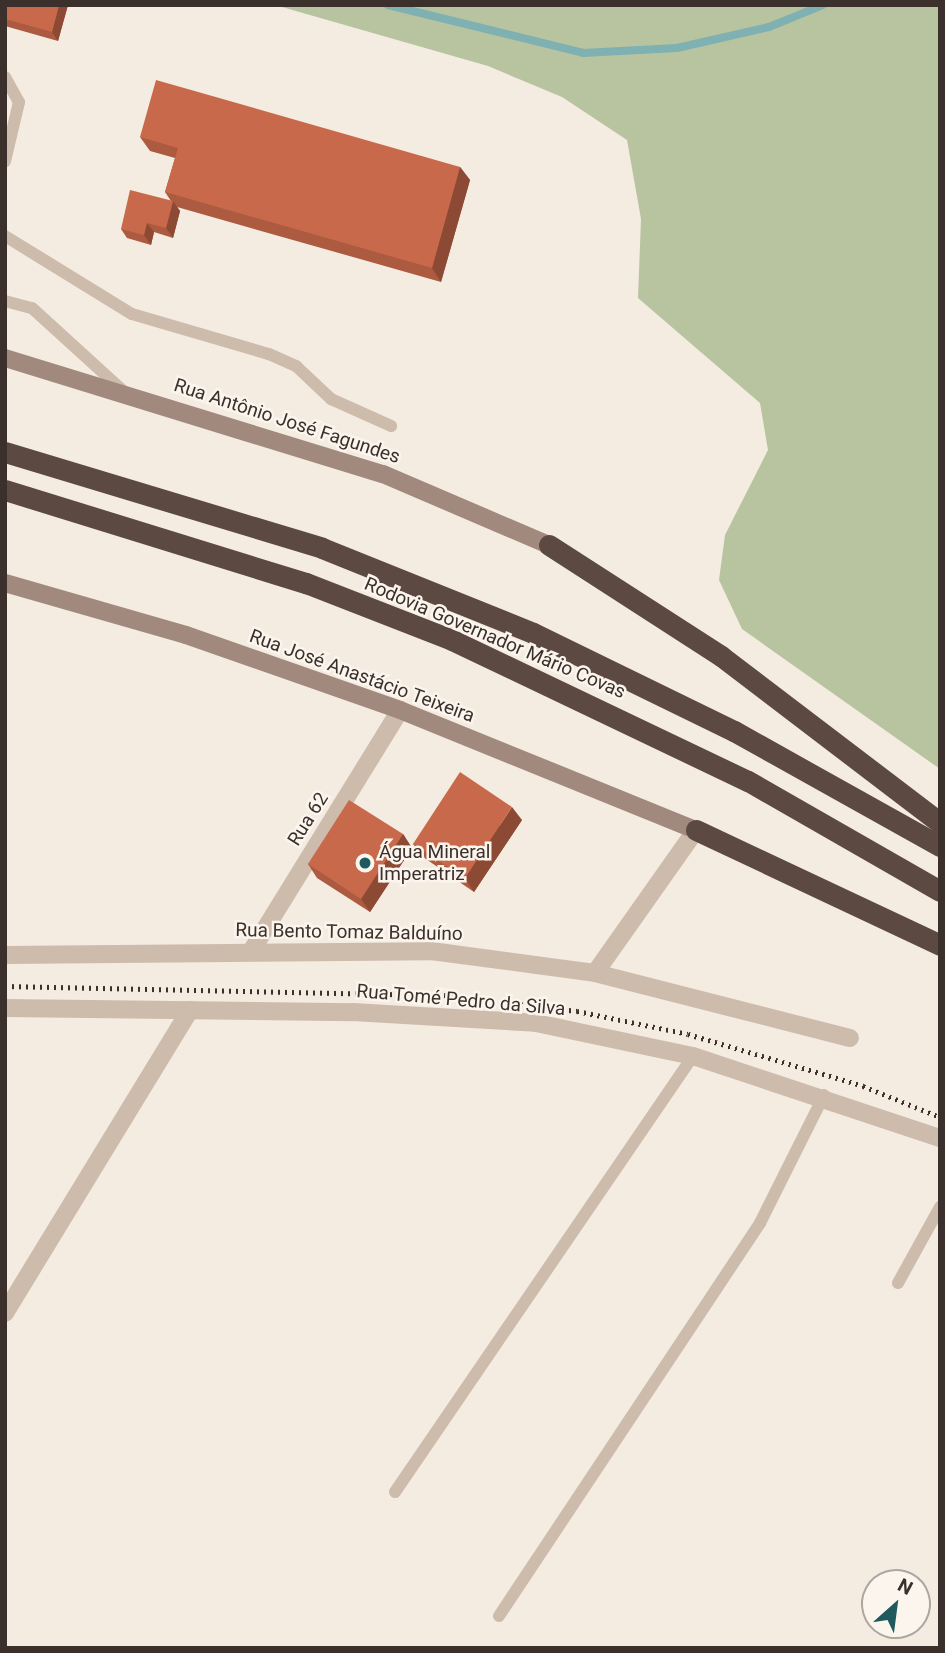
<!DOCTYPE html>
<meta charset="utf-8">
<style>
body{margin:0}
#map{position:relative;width:945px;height:1653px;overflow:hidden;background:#f4ebe1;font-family:Roboto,sans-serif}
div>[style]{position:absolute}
.green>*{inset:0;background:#b8c4a0}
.stream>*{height:8px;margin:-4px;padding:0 4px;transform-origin:4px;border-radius:4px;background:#7fb0b2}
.service>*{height:12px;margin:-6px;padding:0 6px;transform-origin:6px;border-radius:6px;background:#cdbbac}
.minor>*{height:18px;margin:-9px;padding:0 9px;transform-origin:9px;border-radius:9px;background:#cdbbac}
.secondary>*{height:18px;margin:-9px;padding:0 9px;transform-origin:9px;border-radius:9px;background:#a18a7d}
.motorway>*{height:21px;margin:-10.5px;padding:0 10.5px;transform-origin:10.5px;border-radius:10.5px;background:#5c4a42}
.rail>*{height:5px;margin-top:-2.5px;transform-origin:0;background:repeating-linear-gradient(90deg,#3b302b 0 2px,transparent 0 7px)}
.wall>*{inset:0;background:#ac5a40}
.shaded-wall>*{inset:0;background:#8c4a34}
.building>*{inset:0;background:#c8694b}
.dots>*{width:19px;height:19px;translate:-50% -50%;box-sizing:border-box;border:4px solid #fbf5ee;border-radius:50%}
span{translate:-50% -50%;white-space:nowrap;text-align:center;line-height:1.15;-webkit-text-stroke:5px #fbf5ee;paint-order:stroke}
.street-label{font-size:19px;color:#3b302b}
.poi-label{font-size:19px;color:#3b302b}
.left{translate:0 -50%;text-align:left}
.frame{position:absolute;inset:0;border:7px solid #3b302b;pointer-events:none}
.north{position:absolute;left:861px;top:1569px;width:70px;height:70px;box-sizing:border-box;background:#fbf5ee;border:2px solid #aea6a0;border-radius:50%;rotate:28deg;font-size:19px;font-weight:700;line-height:28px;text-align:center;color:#3b302b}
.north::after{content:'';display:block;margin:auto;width:24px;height:32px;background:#1f5a5e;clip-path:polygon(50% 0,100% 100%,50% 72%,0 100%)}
</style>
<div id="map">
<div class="green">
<i style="clip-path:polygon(275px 5px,940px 5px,940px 769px,742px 629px,719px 580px,725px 535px,768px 450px,760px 403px,638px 298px,641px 219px,627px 140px,562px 97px,488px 66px)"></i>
</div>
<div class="stream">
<i style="left:388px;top:5px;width:201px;rotate:13.8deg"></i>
<i style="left:583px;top:53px;width:94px;rotate:-3deg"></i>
<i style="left:677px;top:48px;width:94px;rotate:-12.9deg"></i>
<i style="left:769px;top:27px;width:58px;rotate:-22.2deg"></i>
</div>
<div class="service">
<i style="left:5px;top:77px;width:29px;rotate:61deg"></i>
<i style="left:19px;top:102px;width:61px;rotate:103.3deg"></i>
<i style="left:5px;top:236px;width:149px;rotate:31.6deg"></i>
<i style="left:132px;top:314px;width:143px;rotate:16.3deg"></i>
<i style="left:269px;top:354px;width:30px;rotate:24deg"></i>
<i style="left:296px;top:366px;width:48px;rotate:43.3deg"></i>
<i style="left:331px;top:399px;width:66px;rotate:24.2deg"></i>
<i style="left:5px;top:301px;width:28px;rotate:15deg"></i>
<i style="left:32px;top:308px;width:122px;rotate:42.3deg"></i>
<i style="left:898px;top:1283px;width:87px;rotate:-61.1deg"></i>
<i style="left:395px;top:1492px;width:528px;rotate:-55.65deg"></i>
<i style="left:499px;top:1616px;width:472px;rotate:-56.4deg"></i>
<i style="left:760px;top:1223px;width:143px;rotate:-63.4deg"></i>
</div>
<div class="minor">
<i style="left:252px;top:950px;width:282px;rotate:-58.3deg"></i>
<i style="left:5px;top:955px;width:426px;rotate:-0.5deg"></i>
<i style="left:431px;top:951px;width:165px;rotate:7.6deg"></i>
<i style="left:595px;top:973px;width:263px;rotate:14.3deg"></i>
<i style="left:595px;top:973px;width:175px;rotate:-54.8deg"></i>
<i style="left:5px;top:1008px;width:348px;rotate:0.7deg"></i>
<i style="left:353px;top:1012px;width:183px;rotate:3.4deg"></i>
<i style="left:536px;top:1023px;width:160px;rotate:11.9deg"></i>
<i style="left:693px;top:1056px;width:260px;rotate:18.4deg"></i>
<i style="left:5px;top:1313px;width:355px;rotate:-58.6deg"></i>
</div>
<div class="secondary">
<i style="left:5px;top:358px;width:395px;rotate:17.1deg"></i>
<i style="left:383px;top:474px;width:181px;rotate:23.2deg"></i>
<i style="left:5px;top:583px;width:188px;rotate:16deg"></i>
<i style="left:186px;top:635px;width:227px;rotate:19.3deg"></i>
<i style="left:400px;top:710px;width:319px;rotate:22.1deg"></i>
</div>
<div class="motorway">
<i style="left:5px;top:452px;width:331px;rotate:16.8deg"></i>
<i style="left:322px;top:548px;width:227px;rotate:21.9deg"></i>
<i style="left:533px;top:633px;width:224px;rotate:26deg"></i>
<i style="left:734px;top:731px;width:236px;rotate:29.2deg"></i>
<i style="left:5px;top:490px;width:315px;rotate:17.2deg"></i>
<i style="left:306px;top:583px;width:157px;rotate:21.3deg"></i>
<i style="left:452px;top:640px;width:328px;rotate:25.5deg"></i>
<i style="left:748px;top:781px;width:221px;rotate:29.8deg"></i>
<i style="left:549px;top:545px;width:205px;rotate:32.8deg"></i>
<i style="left:721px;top:656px;width:275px;rotate:37.3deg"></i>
<i style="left:696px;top:830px;width:270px;rotate:25.2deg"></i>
</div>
<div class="rail">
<i style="left:5px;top:986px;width:439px;rotate:1.2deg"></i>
<i style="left:444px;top:995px;width:134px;rotate:6.9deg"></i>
<i style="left:577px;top:1011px;width:113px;rotate:11.7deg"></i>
<i style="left:688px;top:1034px;width:183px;rotate:16.5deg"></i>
<i style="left:863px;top:1086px;width:83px;rotate:21.9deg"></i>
</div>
<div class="wall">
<i style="clip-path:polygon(5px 5px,68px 5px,58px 41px,5px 26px)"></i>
<i style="clip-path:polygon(140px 137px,460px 167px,470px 180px,441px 282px,177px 207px,180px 211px,173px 238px,154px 232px,151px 245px,127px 238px,121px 229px,171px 201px,165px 192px,175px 158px,150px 151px)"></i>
<i style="clip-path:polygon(522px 820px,474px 892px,423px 857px,413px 844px)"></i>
<i style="clip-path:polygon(403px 834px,412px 848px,370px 912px,317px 878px,308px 864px)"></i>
</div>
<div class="shaded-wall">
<i style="clip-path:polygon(59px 5px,68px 5px,58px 41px,52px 32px)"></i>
<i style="clip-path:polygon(460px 167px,470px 180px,441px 282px,432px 268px)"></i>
<i style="clip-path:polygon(173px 201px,180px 211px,173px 238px,166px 228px)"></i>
<i style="clip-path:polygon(147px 223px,154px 232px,151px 245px,144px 235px)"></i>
<i style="clip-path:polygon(512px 807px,522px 820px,474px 892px,465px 878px)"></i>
<i style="clip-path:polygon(403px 834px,412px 848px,370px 912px,361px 899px)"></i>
</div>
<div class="building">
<i style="clip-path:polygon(5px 5px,59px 5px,52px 32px,5px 19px)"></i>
<i style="clip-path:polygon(156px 80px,460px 167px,432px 268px,165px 192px,178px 148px,140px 137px)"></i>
<i style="clip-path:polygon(130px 190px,173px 201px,166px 228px,147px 223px,144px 235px,121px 229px)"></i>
<i style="clip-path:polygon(460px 772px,512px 807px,465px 878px,413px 844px)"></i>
<i style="clip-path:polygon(349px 800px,403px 834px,361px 899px,308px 864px)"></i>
</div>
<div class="dots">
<i style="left:365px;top:863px;background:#1f5a5e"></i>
</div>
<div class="street-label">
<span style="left:287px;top:421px;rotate:18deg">Rua Antônio José Fagundes</span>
<span style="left:495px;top:638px;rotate:23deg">Rodovia Governador Mário Covas</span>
<span style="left:362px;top:676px;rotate:20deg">Rua José Anastácio Teixeira</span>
<span style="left:308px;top:819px;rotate:-58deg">Rua 62</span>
<span style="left:349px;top:932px;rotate:1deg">Rua Bento Tomaz Balduíno</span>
<span style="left:461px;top:1000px;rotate:5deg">Rua Tomé Pedro da Silva</span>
</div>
<div class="poi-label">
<span class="left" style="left:379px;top:863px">Água Mineral<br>Imperatriz</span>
</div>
<div class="frame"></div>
<div class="north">N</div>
</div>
